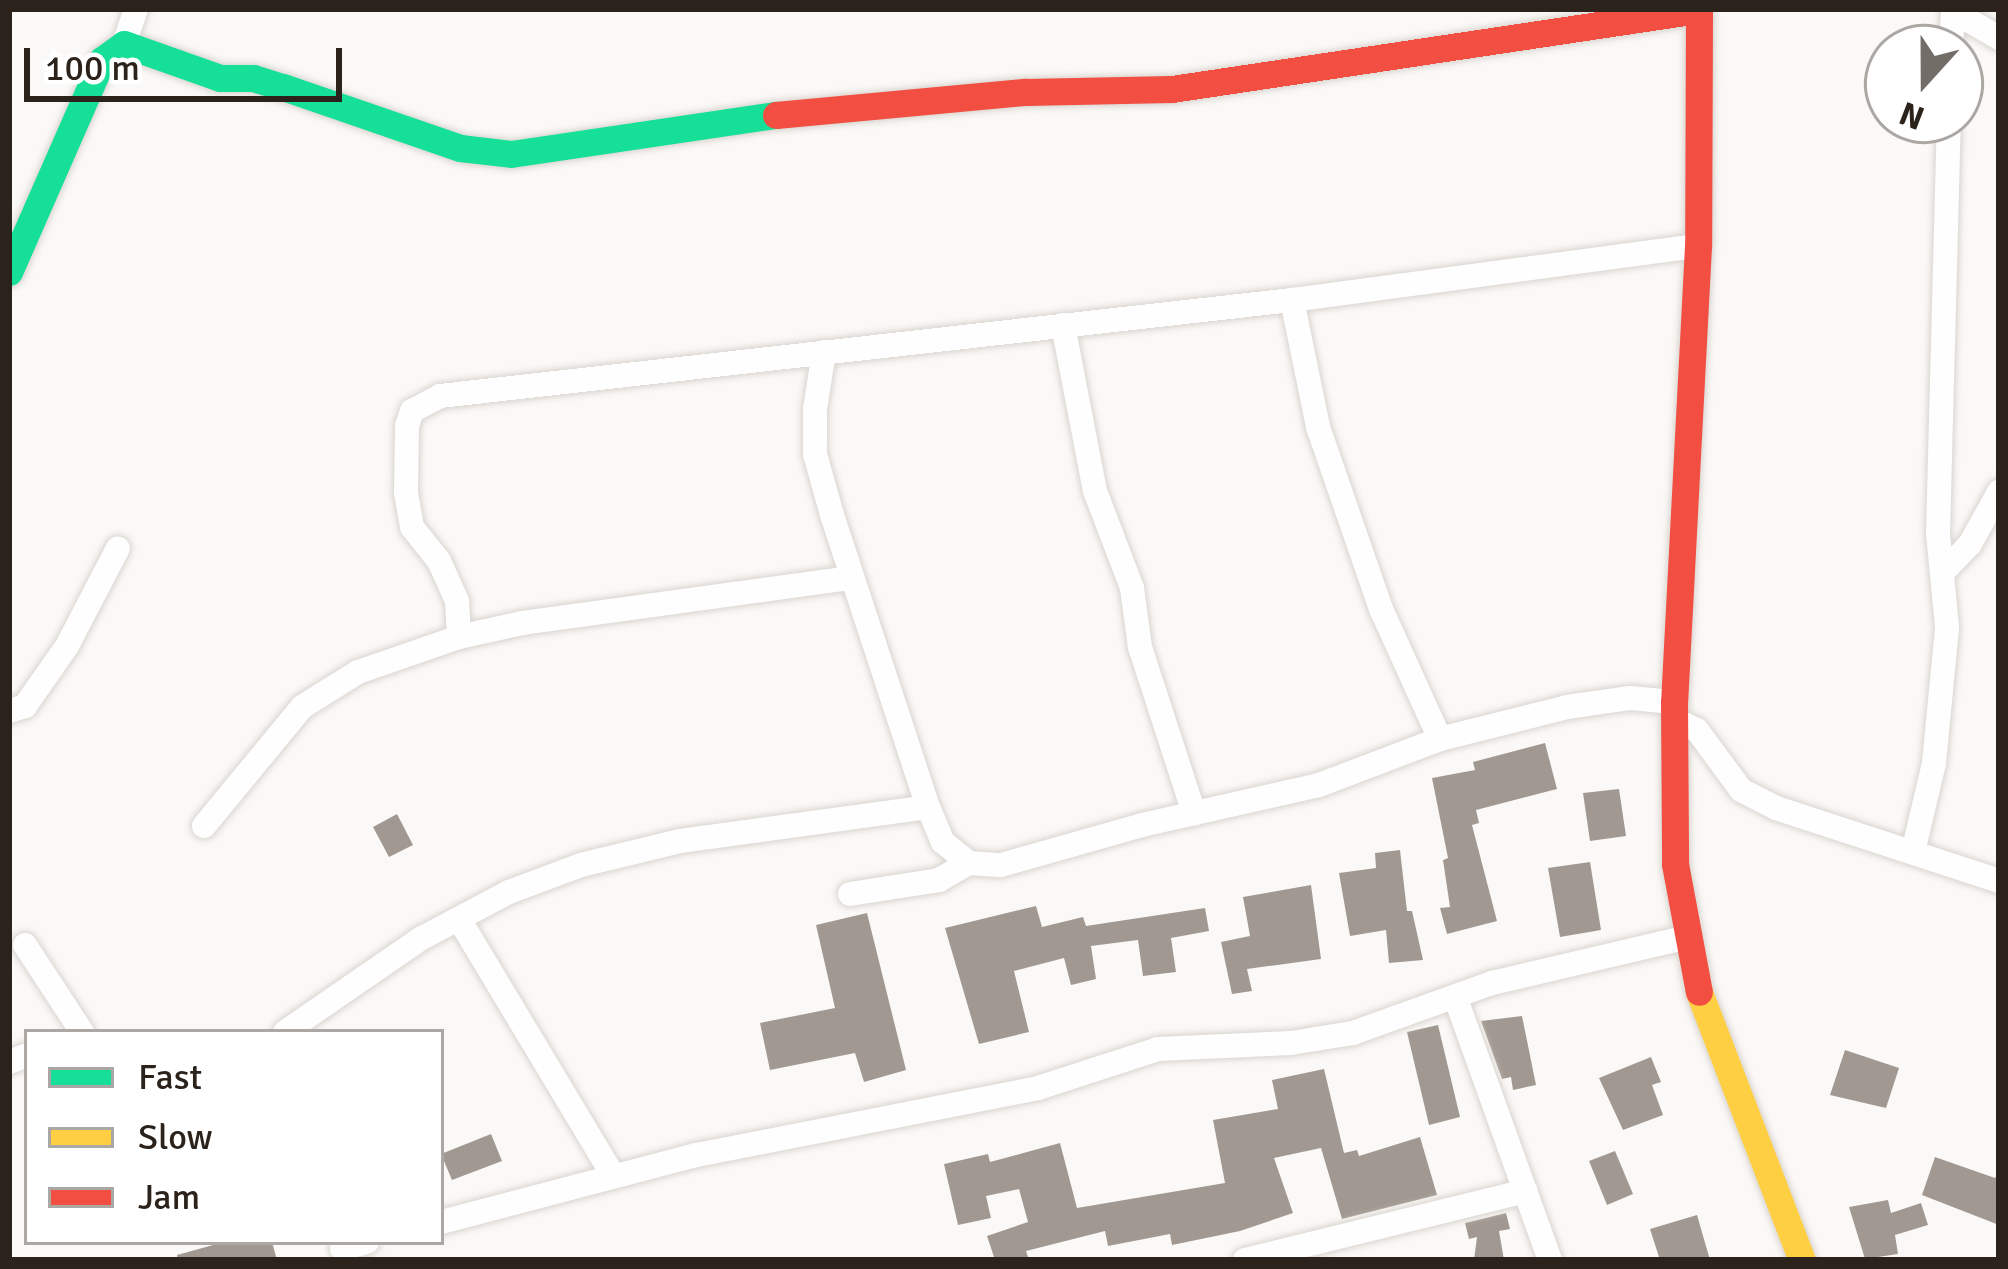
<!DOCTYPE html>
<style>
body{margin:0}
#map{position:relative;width:2008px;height:1269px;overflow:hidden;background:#fbf9f7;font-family:Signika,sans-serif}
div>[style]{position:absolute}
.building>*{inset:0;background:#a19991}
.roads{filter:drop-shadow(0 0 3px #dad5d0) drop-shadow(0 0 3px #dad5d0)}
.street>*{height:24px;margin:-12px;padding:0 12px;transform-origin:12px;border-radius:12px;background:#fefefe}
.fast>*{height:27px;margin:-13.5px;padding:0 13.5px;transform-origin:13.5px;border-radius:13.5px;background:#16e098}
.slow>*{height:27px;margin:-13.5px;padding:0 13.5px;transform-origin:13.5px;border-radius:13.5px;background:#ffcf43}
.jam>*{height:27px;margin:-13.5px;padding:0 13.5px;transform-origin:13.5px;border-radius:13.5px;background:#f24e42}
span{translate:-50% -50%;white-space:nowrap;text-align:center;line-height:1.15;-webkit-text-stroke:12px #fff;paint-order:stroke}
.frame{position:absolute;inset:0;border:12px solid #2a221b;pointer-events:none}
.legend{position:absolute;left:24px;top:1029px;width:420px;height:216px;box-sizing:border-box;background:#fff;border:3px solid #aaa7a4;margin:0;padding:15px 21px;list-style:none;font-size:36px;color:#2a221b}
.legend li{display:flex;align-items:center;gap:24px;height:60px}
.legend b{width:60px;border:3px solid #aaa7a4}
.north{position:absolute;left:1864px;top:24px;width:120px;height:120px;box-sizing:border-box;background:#fff;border:3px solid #aaa7a4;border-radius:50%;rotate:201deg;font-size:33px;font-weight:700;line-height:48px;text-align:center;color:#2a221b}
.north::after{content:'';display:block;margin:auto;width:42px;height:54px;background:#736d68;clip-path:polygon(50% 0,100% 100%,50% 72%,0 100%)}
.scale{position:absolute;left:24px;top:48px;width:318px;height:54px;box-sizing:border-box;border:6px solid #2a221b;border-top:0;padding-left:15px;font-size:36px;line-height:42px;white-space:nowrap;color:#2a221b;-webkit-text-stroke:9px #fff;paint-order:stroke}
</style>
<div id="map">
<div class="building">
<i style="clip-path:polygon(1545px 743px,1557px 789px,1476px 810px,1479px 823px,1472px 825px,1497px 921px,1447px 934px,1440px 908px,1450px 907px,1443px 860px,1448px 858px,1432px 778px,1475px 770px,1473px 762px)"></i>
<i style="clip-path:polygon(1619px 789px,1626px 836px,1590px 841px,1583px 793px)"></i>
<i style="clip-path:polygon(397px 814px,413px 845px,389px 857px,373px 827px)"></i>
<i style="clip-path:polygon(1400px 850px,1407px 911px,1412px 911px,1423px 960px,1389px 963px,1386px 930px,1350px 936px,1339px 873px,1376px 868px,1375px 853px)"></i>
<i style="clip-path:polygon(1590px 862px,1601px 930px,1560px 937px,1548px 868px)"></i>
<i style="clip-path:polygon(1311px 885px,1321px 959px,1247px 969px,1252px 991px,1232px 994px,1221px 942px,1250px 936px,1243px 897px)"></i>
<i style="clip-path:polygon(1036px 906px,1042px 927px,1083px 917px,1086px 926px,1205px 908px,1209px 931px,1171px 938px,1176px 972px,1143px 976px,1138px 940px,1091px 946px,1096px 979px,1071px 985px,1064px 958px,1014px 971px,1029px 1032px,979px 1044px,945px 928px)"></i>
<i style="clip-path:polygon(867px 913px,906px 1070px,864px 1082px,855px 1053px,770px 1070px,760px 1023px,835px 1008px,816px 925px)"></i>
<i style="clip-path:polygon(1522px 1016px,1536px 1085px,1513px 1090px,1511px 1077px,1502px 1079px,1481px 1021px)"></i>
<i style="clip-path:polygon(1438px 1025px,1460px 1117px,1429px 1125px,1407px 1032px)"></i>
<i style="clip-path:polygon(1845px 1050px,1899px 1068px,1886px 1108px,1830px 1095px)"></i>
<i style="clip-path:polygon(1651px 1057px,1661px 1082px,1652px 1085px,1663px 1115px,1623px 1130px,1599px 1078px)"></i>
<i style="clip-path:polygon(1324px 1069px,1344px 1153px,1357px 1150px,1359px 1156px,1420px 1137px,1437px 1195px,1342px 1219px,1321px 1148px,1274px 1158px,1293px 1213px,1240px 1231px,1172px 1245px,1170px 1234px,1108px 1246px,1105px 1231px,1026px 1251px,1029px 1260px,995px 1260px,987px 1236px,1028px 1222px,1019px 1189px,986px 1196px,991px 1218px,958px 1225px,944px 1164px,988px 1154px,990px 1162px,1060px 1143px,1077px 1208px,1225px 1183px,1213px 1120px,1278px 1109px,1272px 1080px)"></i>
<i style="clip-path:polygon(491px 1134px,502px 1161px,452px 1180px,441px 1154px)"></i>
<i style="clip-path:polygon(1615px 1151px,1633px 1194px,1607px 1205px,1589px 1161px)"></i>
<i style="clip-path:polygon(1935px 1157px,1995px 1178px,1999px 1174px,1999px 1225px,1922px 1195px)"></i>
<i style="clip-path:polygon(1888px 1200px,1891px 1213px,1921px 1203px,1928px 1225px,1895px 1235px,1898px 1254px,1865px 1259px,1849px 1207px)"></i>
<i style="clip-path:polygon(1506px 1213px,1510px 1229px,1499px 1231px,1504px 1260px,1474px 1260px,1477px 1237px,1469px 1239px,1465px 1223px)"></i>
<i style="clip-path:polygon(1697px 1215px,1710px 1260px,1660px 1260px,1650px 1229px)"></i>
<i style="clip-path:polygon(224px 1242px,272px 1242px,277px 1260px,178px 1260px,177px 1255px)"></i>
</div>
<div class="roads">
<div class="street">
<i style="left:1953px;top:11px;width:53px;rotate:30.4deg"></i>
<i style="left:124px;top:44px;width:37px;rotate:-71deg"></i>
<i style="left:1951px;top:48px;width:39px;rotate:-87deg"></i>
<i style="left:1292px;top:300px;width:130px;rotate:78.4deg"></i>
<i style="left:1318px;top:427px;width:193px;rotate:70.9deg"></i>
<i style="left:1381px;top:609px;width:143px;rotate:65.6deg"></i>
<i style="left:1063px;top:325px;width:169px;rotate:79.1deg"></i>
<i style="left:1095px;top:491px;width:104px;rotate:69.1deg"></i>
<i style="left:1132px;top:588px;width:60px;rotate:82.3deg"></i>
<i style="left:1140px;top:647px;width:175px;rotate:72deg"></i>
<i style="left:824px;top:352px;width:58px;rotate:99deg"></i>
<i style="left:815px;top:409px;width:45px;rotate:90deg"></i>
<i style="left:815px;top:454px;width:63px;rotate:74.4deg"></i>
<i style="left:832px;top:515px;width:307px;rotate:71.8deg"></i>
<i style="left:928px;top:807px;width:38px;rotate:67deg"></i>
<i style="left:943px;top:842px;width:33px;rotate:39deg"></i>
<i style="left:969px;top:863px;width:32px;rotate:4deg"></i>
<i style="left:1001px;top:865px;width:147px;rotate:-15.8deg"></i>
<i style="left:1142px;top:825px;width:181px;rotate:-12.7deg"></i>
<i style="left:1319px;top:785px;width:129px;rotate:-20.8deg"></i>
<i style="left:1440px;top:739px;width:131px;rotate:-14.1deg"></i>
<i style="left:1567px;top:707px;width:64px;rotate:-8.1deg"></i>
<i style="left:1630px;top:698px;width:44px;rotate:5.2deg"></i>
<i style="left:1942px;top:573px;width:40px;rotate:-46deg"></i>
<i style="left:1970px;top:544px;width:60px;rotate:-60.9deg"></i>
<i style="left:459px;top:637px;width:36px;rotate:-93deg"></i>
<i style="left:457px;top:601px;width:44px;rotate:-114.2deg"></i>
<i style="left:439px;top:561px;width:43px;rotate:-128.5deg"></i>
<i style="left:412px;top:527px;width:36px;rotate:-100deg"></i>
<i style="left:406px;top:492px;width:66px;rotate:-89.1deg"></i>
<i style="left:407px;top:426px;width:16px;rotate:-72deg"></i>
<i style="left:412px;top:411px;width:32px;rotate:-28deg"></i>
<i style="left:440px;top:396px;width:857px;rotate:-6.43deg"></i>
<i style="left:1292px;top:300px;width:410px;rotate:-7.6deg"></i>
<i style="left:9px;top:711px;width:17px;rotate:-17deg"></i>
<i style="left:25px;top:706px;width:73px;rotate:-55deg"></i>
<i style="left:67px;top:646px;width:110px;rotate:-62.5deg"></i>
<i style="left:1674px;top:719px;width:25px;rotate:26deg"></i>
<i style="left:1697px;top:730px;width:74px;rotate:53.7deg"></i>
<i style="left:1741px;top:790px;width:39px;rotate:27deg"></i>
<i style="left:1776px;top:808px;width:235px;rotate:18.1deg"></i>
<i style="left:204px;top:826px;width:154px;rotate:-50.5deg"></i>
<i style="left:302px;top:707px;width:66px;rotate:-32deg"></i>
<i style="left:358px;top:672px;width:107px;rotate:-19.1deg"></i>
<i style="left:459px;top:637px;width:65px;rotate:-12.5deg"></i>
<i style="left:522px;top:623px;width:333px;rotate:-7.8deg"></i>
<i style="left:1913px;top:852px;width:91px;rotate:-76.7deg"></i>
<i style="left:1934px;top:763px;width:137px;rotate:-84.5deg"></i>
<i style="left:1947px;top:627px;width:93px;rotate:-95.5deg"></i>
<i style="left:1938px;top:534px;width:414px;rotate:-88.5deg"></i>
<i style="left:850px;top:894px;width:90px;rotate:-8.9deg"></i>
<i style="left:939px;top:880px;width:34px;rotate:-30deg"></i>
<i style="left:459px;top:919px;width:299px;rotate:59deg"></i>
<i style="left:25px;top:945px;width:104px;rotate:56.8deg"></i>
<i style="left:1456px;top:999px;width:277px;rotate:70.2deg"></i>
<i style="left:285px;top:1032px;width:166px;rotate:-34.5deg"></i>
<i style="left:422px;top:938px;width:98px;rotate:-27.9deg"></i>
<i style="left:509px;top:892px;width:77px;rotate:-20.6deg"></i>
<i style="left:581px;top:865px;width:102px;rotate:-13.6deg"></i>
<i style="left:680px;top:841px;width:250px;rotate:-7.8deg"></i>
<i style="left:9px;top:1062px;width:19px;rotate:-21deg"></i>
<i style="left:441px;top:1222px;width:265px;rotate:-14.7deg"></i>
<i style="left:697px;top:1155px;width:348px;rotate:-11.1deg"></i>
<i style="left:1038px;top:1088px;width:126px;rotate:-18deg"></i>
<i style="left:1158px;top:1049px;width:133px;rotate:-2.6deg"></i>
<i style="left:1291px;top:1043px;width:63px;rotate:-9.2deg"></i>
<i style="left:1353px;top:1033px;width:148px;rotate:-19.8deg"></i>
<i style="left:1492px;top:983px;width:197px;rotate:-13.2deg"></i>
<i style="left:342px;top:1249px;width:26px;rotate:-16deg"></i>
<i style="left:1245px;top:1260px;width:289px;rotate:-13.8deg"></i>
</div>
<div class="fast">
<i style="left:9px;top:272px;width:232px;rotate:-66.3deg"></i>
<i style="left:102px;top:60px;width:27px;rotate:-36deg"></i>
<i style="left:124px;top:44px;width:102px;rotate:19.5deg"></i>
<i style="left:220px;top:78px;width:33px"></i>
<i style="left:253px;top:78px;width:31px;rotate:17deg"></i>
<i style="left:283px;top:87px;width:187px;rotate:19deg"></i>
<i style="left:460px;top:148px;width:51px;rotate:6.7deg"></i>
<i style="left:511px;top:154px;width:268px;rotate:-8.4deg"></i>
</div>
<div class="slow">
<i style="left:1699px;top:992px;width:287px;rotate:69deg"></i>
</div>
<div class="jam">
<i style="left:1699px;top:9px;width:237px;rotate:90.2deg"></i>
<i style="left:1698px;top:246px;width:457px;rotate:93deg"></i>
<i style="left:1674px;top:702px;width:162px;rotate:89.6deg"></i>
<i style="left:1675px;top:864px;width:130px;rotate:79.4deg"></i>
<i style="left:776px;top:115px;width:251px;rotate:-5.3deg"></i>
<i style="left:1026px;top:92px;width:146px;rotate:-1.2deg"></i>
<i style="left:1172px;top:89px;width:532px;rotate:-8.54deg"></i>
</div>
</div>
<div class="frame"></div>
<ul class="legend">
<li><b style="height:15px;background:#16e098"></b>Fast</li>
<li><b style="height:15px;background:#ffcf43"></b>Slow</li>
<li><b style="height:15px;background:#f24e42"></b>Jam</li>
</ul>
<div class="north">N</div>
<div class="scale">100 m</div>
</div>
